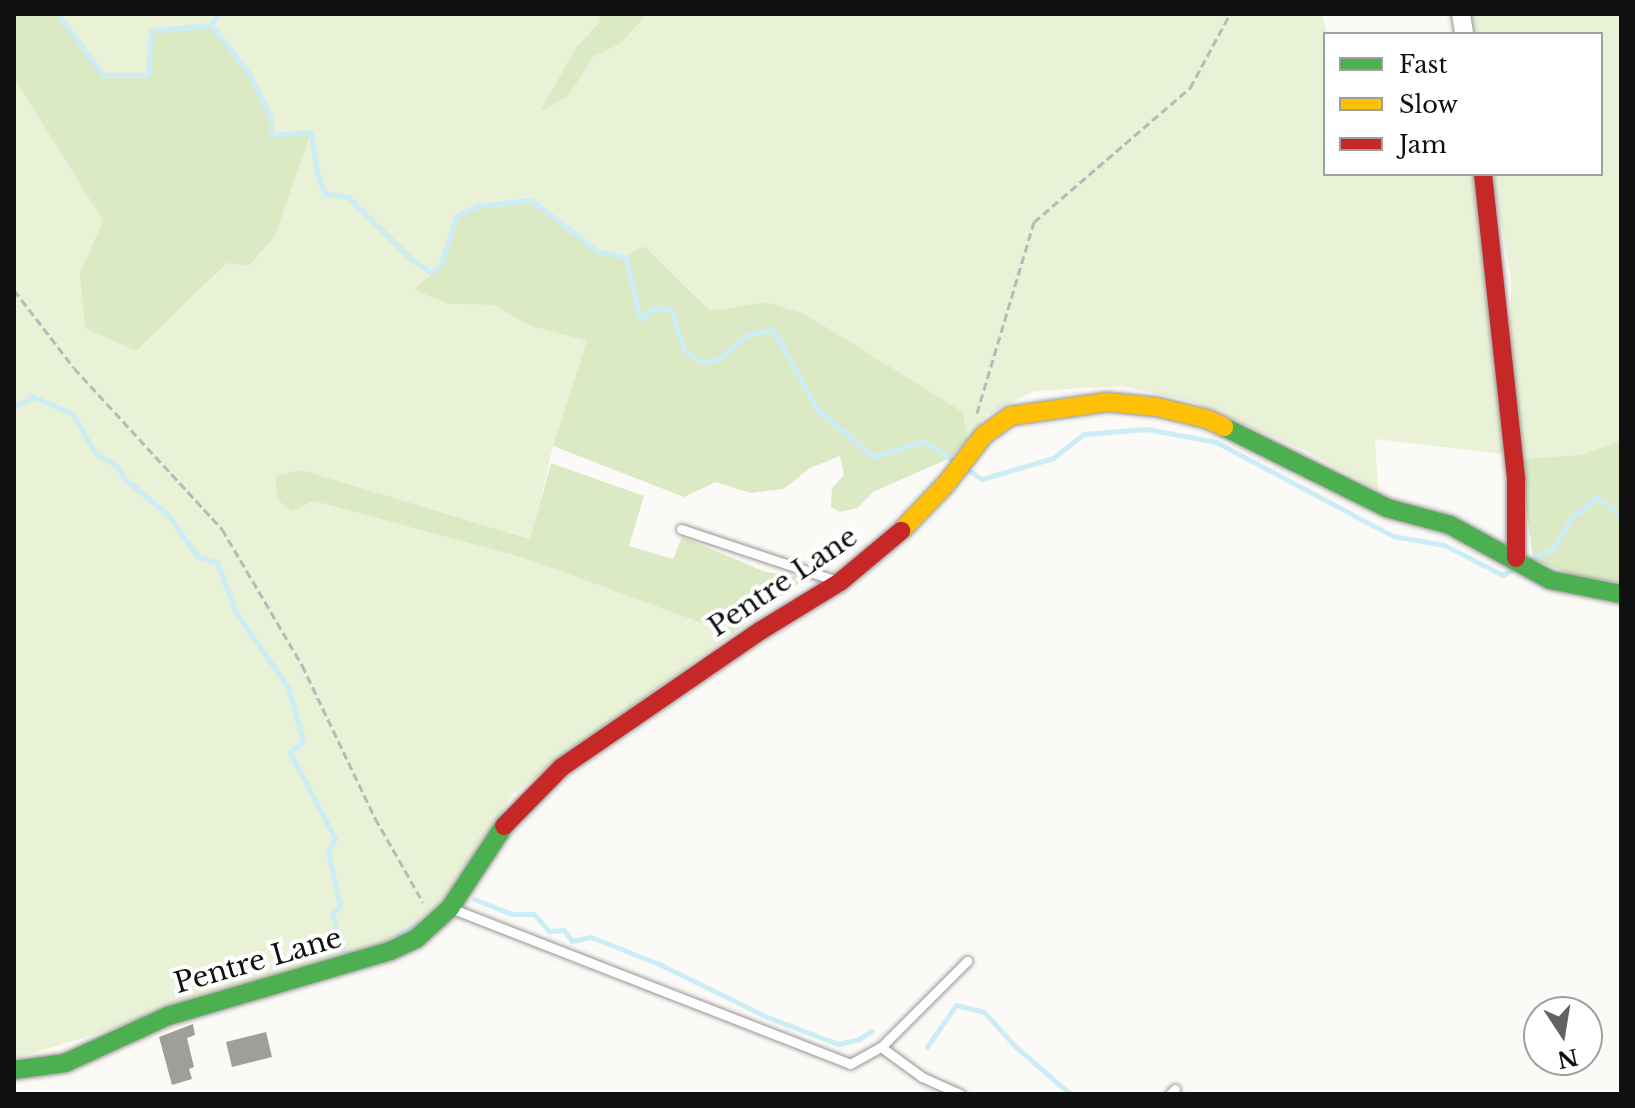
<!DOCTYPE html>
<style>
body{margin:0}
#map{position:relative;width:1635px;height:1108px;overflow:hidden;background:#fcfaf7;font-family:"Libre Baskerville",serif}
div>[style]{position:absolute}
.green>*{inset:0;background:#e9f1d7}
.forest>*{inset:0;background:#dbe9c5}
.stream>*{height:5px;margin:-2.5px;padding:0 2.5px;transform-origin:2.5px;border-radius:2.5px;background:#cdedf6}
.building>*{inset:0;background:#a09e9b}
.path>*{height:3px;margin-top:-1.5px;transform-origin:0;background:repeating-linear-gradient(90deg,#b9b9b8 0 8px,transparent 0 12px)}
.roads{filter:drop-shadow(0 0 2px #969594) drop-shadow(0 0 2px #969594)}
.lane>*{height:9px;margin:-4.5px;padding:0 4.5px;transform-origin:4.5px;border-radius:4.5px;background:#fffefe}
.street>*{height:18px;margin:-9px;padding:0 9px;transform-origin:9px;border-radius:9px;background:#fffefe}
.fast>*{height:18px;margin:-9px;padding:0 9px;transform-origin:9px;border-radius:9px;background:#4caf50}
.slow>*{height:18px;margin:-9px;padding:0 9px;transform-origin:9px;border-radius:9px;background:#ffc107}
.jam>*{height:18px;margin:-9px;padding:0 9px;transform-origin:9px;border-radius:9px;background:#c62828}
span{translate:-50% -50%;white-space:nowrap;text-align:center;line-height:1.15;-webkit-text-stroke:8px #fff;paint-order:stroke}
.street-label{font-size:28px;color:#101010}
.frame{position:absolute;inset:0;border:16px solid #101010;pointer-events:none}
.legend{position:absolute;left:1323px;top:32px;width:280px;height:144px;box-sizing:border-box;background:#fff;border:2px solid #9f9f9f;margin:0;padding:10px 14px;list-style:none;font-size:24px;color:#101010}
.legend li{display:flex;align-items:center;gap:16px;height:40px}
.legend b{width:40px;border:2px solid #9f9f9f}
.north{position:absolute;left:1523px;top:996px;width:80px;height:80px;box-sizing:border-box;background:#fff;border:2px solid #9f9f9f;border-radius:50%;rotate:168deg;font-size:22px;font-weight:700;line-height:32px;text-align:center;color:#101010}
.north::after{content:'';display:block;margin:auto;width:28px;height:36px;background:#636261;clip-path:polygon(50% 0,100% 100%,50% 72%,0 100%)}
</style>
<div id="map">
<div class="green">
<i style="clip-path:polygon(58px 14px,600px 14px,599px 23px,577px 46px,569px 95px,594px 56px,620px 44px,647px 14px,1322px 14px,1327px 34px,1325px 174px,1476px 174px,1504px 454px,1375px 439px,1378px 490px,1304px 450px,1193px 402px,1123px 386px,1034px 391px,987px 415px,968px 440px,963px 412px,805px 314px,766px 302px,710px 312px,644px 246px,626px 257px,597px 251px,531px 200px,477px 206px,457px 215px,440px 266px,431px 272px,449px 304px,493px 305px,531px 326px,588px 341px,553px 446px,531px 539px,302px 470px,292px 511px,314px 501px,524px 558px,732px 634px,513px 794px,447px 896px,417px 924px,377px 947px,14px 1059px,14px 78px,103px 221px,80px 273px,136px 351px,227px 263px,310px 132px,271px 135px,148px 75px,103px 75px)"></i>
<i style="clip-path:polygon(1468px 14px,1621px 14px,1621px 441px,1582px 455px,1520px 459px,1510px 365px,1511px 278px,1492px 174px,1601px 174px,1601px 34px,1470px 34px)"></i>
</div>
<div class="forest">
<i style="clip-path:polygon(14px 14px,58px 14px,103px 75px,148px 75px,151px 31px,211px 25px,250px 75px,271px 117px,271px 135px,311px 132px,274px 238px,248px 266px,227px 263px,136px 351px,85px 328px,80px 273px,103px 221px,14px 78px)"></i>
<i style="clip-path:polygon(600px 14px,647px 14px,620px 44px,594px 56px,569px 95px,540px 112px,577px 46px,599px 23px)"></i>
<i style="clip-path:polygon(531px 200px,597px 251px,626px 256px,644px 246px,710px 311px,766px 302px,805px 314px,963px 412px,968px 440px,950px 458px,873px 492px,857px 508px,840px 512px,831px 507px,832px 488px,844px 475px,840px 456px,810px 468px,784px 489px,750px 493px,716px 482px,684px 497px,553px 446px,587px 341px,531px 326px,493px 305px,449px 304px,414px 290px,440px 266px,457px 215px,478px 206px)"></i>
<i style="clip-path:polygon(1621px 441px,1621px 583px,1576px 576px,1533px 559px,1520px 459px,1581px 455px)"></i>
<i style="clip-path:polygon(551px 463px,644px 496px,629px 546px,673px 559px,682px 537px,766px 572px,806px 578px,732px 634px,524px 558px,314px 501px,292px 511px,278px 500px,275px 476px,302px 470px,530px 539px)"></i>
</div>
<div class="stream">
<i style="left:58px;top:14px;width:76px;rotate:53.6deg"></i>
<i style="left:103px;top:75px;width:45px"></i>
<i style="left:148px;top:75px;width:44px;rotate:-86.1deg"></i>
<i style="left:151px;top:31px;width:60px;rotate:-5.7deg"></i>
<i style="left:211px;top:25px;width:63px;rotate:52deg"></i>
<i style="left:250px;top:75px;width:47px;rotate:63.4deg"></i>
<i style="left:271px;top:117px;width:18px;rotate:90deg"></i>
<i style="left:271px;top:135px;width:40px;rotate:-4.3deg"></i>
<i style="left:311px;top:132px;width:41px;rotate:81.7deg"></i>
<i style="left:317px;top:173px;width:22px;rotate:69deg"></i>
<i style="left:325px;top:194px;width:23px;rotate:7deg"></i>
<i style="left:348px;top:197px;width:90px;rotate:44.5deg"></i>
<i style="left:412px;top:260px;width:22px;rotate:32deg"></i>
<i style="left:431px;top:272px;width:11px;rotate:-34deg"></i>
<i style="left:440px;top:266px;width:54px;rotate:-71.6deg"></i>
<i style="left:457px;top:215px;width:23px;rotate:-23deg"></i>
<i style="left:478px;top:206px;width:53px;rotate:-6.5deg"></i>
<i style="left:531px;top:200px;width:83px;rotate:37.7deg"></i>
<i style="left:597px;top:251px;width:30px;rotate:12deg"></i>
<i style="left:626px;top:257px;width:64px;rotate:77.3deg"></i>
<i style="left:640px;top:319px;width:19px;rotate:-36deg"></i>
<i style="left:655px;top:308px;width:16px;rotate:4deg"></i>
<i style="left:671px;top:309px;width:43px;rotate:72.4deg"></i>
<i style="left:684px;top:350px;width:22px;rotate:34deg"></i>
<i style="left:702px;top:362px;width:15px;rotate:-8deg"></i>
<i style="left:717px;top:360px;width:40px;rotate:-39deg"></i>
<i style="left:748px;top:335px;width:26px;rotate:-13deg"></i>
<i style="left:773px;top:329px;width:90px;rotate:61.4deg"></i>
<i style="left:816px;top:408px;width:76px;rotate:40.2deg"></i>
<i style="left:874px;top:457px;width:52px;rotate:-18.1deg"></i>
<i style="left:923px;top:441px;width:39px;rotate:32deg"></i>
<i style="left:211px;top:25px;width:13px;rotate:-61deg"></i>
<i style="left:14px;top:406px;width:21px;rotate:-25deg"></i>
<i style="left:33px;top:397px;width:42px;rotate:22.3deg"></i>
<i style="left:72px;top:413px;width:46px;rotate:60.1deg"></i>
<i style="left:95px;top:453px;width:24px;rotate:30deg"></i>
<i style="left:116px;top:465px;width:17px;rotate:57deg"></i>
<i style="left:125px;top:479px;width:55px;rotate:39.8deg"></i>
<i style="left:167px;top:514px;width:53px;rotate:54.2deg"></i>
<i style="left:198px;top:557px;width:20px;rotate:15deg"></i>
<i style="left:217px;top:562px;width:54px;rotate:69.6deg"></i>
<i style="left:236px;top:613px;width:90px;rotate:54.9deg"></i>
<i style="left:288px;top:687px;width:55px;rotate:74.2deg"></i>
<i style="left:303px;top:740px;width:18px;rotate:135deg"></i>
<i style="left:290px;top:753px;width:96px;rotate:62.1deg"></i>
<i style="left:335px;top:838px;width:16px;rotate:117deg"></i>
<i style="left:328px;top:852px;width:55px;rotate:77.5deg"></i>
<i style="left:340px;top:906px;width:11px;rotate:135deg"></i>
<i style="left:332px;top:914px;width:41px;rotate:72.9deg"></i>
<i style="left:344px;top:953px;width:4px"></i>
<i style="left:968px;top:470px;width:17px;rotate:33deg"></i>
<i style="left:982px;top:479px;width:74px;rotate:-16.5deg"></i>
<i style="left:1053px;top:458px;width:39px;rotate:-38deg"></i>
<i style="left:1084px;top:434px;width:63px;rotate:-4.5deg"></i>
<i style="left:1147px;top:429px;width:70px;rotate:10.7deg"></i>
<i style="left:1216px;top:442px;width:200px;rotate:28deg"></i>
<i style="left:1393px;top:536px;width:52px;rotate:10deg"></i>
<i style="left:1444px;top:545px;width:66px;rotate:27deg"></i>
<i style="left:1503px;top:575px;width:12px;rotate:-31deg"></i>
<i style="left:1529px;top:561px;width:29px;rotate:-29deg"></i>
<i style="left:1554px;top:547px;width:33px;rotate:-59deg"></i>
<i style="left:1571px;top:519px;width:33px;rotate:-41deg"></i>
<i style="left:1596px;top:497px;width:31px;rotate:37deg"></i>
<i style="left:474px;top:899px;width:41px;rotate:21.5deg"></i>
<i style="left:512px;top:914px;width:22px"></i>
<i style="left:534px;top:914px;width:23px;rotate:49deg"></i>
<i style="left:549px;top:931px;width:15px;rotate:-4deg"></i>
<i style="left:564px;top:930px;width:14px;rotate:54deg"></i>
<i style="left:572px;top:941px;width:19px;rotate:-12deg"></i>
<i style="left:591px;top:937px;width:73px;rotate:21.7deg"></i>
<i style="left:659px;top:964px;width:120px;rotate:26.1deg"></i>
<i style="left:767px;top:1017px;width:76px;rotate:20.8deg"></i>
<i style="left:838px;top:1044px;width:19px;rotate:-12deg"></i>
<i style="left:857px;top:1040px;width:17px;rotate:-31deg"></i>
<i style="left:398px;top:935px;width:22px;rotate:-30deg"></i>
<i style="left:927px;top:1047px;width:51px;rotate:-55.4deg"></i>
<i style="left:956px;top:1005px;width:29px;rotate:14deg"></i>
<i style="left:984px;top:1012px;width:45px;rotate:47.7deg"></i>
<i style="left:1014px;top:1045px;width:74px;rotate:41.2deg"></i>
</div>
<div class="building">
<i style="clip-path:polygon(193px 1024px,195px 1035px,187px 1038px,194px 1067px,189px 1069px,192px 1079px,172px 1085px,159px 1037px)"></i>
<i style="clip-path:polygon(266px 1032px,272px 1057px,232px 1067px,226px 1042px)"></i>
</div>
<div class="path">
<i style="left:14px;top:290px;width:98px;rotate:52.4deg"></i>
<i style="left:74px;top:368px;width:219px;rotate:47.4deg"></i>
<i style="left:222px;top:529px;width:158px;rotate:59.5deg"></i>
<i style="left:302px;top:665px;width:170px;rotate:64.5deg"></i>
<i style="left:375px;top:818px;width:97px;rotate:60.3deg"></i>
<i style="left:977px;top:413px;width:199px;rotate:-73.4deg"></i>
<i style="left:1034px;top:222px;width:206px;rotate:-40.7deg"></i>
<i style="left:1190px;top:88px;width:84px;rotate:-61.6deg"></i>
</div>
<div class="roads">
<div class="lane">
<i style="left:681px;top:529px;width:164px;rotate:18.4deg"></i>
<i style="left:453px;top:909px;width:426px;rotate:21.3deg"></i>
<i style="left:850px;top:1064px;width:35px;rotate:-29deg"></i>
<i style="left:881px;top:1047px;width:122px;rotate:-45deg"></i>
<i style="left:881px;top:1047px;width:51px;rotate:36.2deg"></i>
<i style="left:922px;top:1077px;width:42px;rotate:24.1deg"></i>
<i style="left:1170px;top:1094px;width:7px;rotate:-45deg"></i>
</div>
<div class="street">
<i style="left:1461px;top:14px;width:20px;rotate:81deg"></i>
</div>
<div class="fast">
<i style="left:1224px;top:427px;width:182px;rotate:26.4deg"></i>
<i style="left:1387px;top:508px;width:65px;rotate:15.1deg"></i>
<i style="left:1450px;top:525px;width:114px;rotate:28.8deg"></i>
<i style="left:1550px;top:580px;width:72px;rotate:11.2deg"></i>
<i style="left:14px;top:1070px;width:51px;rotate:-7.8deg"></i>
<i style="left:65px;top:1063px;width:113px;rotate:-24.5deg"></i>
<i style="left:168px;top:1016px;width:231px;rotate:-16.3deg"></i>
<i style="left:390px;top:951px;width:29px;rotate:-25deg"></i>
<i style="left:416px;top:939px;width:46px;rotate:-42.4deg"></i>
<i style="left:450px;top:908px;width:98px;rotate:-56.6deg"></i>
</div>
<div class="slow">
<i style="left:901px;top:531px;width:65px;rotate:-46.2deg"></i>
<i style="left:946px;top:484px;width:62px;rotate:-52.2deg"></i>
<i style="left:984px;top:435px;width:32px;rotate:-36deg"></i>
<i style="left:1010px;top:416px;width:98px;rotate:-8.2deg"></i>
<i style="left:1107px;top:402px;width:50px;rotate:5.7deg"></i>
<i style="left:1157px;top:407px;width:51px;rotate:13.5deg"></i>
<i style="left:1207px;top:419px;width:19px;rotate:25deg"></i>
</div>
<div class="jam">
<i style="left:1483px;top:174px;width:308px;rotate:83.8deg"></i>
<i style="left:1516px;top:480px;width:78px;rotate:90deg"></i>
<i style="left:504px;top:826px;width:83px;rotate:-45.5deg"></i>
<i style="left:562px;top:767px;width:240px;rotate:-34.5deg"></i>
<i style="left:760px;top:631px;width:94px;rotate:-31.5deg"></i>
<i style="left:840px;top:582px;width:80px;rotate:-39.9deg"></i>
</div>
</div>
<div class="street-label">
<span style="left:783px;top:582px;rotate:-34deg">Pentre Lane</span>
<span style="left:258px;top:961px;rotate:-16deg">Pentre Lane</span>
</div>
<div class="frame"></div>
<ul class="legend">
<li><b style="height:10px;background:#4caf50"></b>Fast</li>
<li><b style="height:10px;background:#ffc107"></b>Slow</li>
<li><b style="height:10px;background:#c62828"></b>Jam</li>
</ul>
<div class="north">N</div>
</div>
